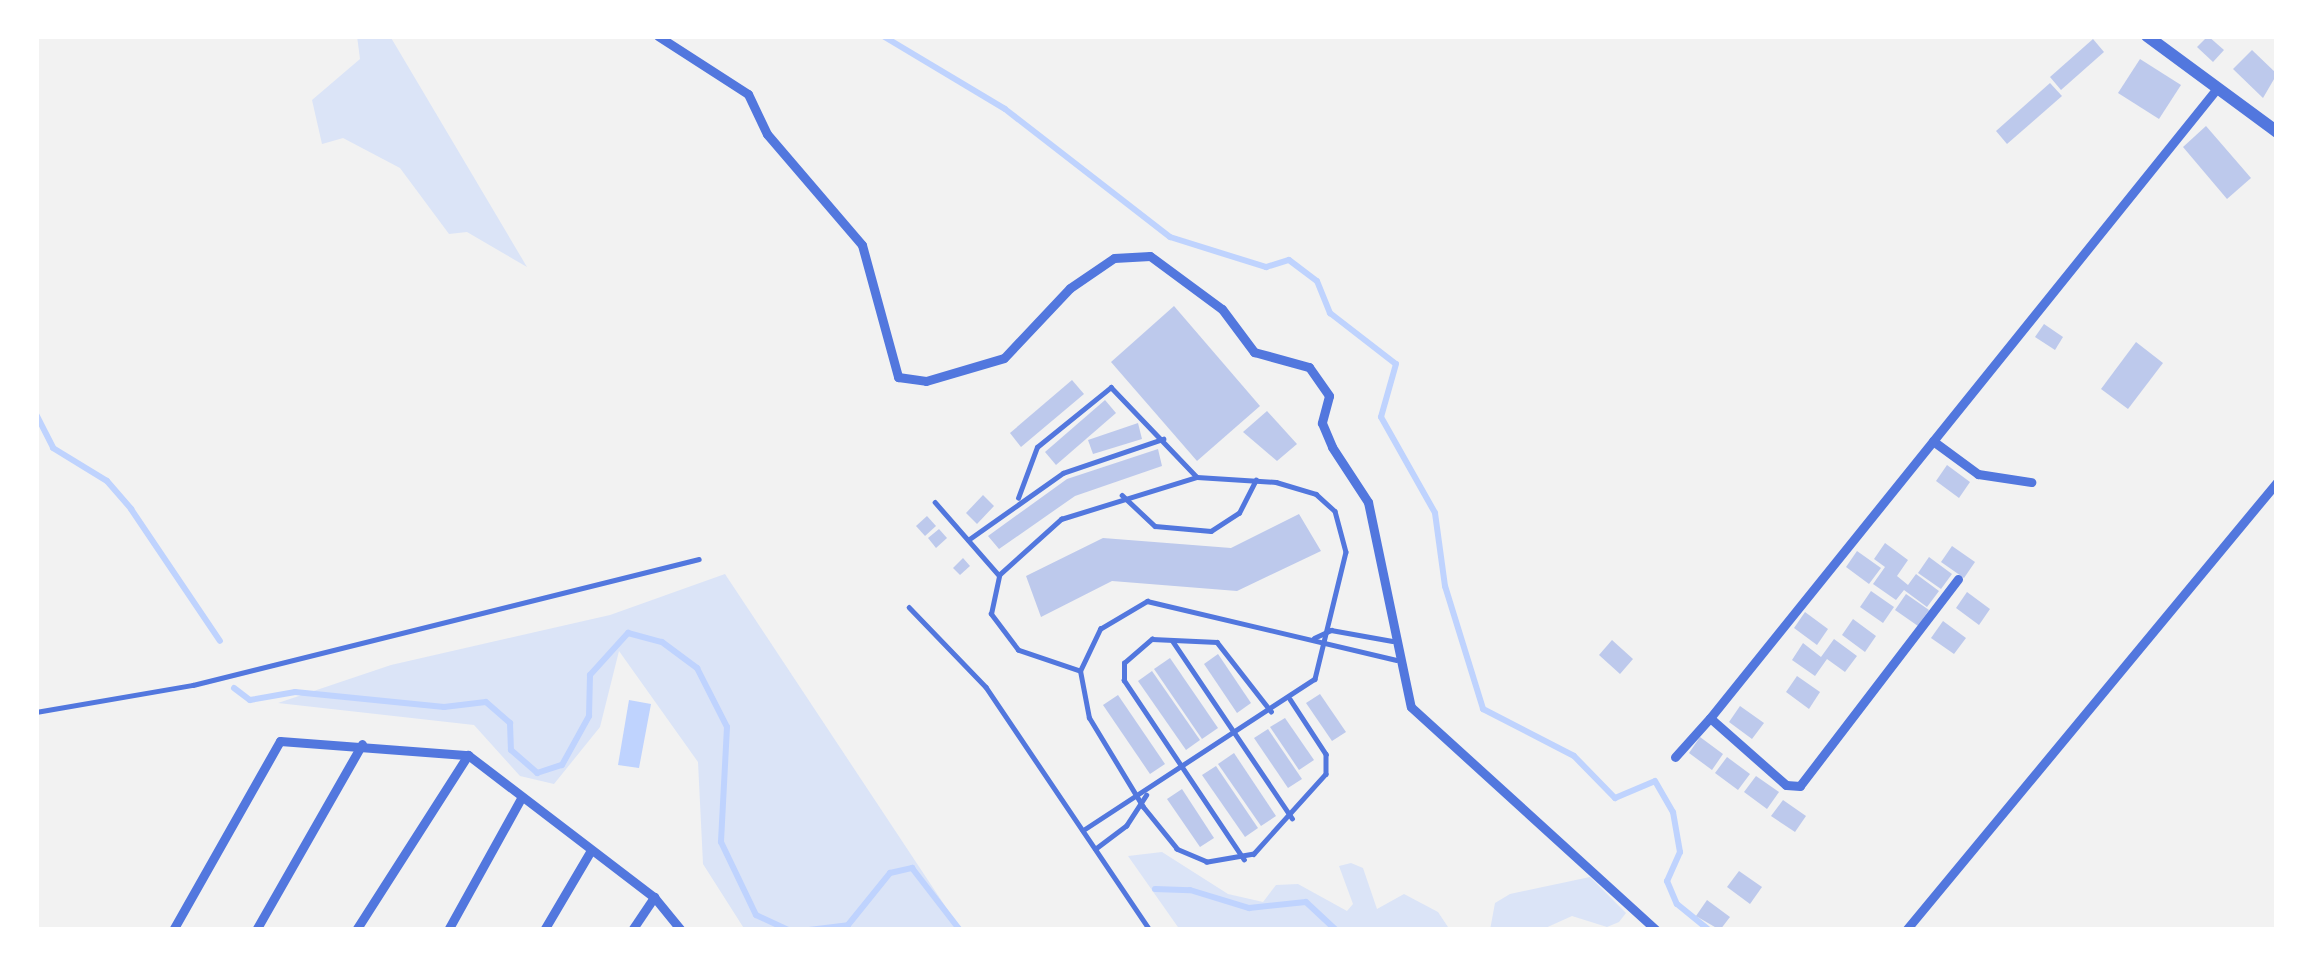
<!DOCTYPE html>
<style>
body{margin:0}
#map{position:relative;width:2313px;height:966px;overflow:hidden;background:#f2f2f2;font-family:"Public Sans",sans-serif}
div>[style]{position:absolute}
.green>*{inset:0;background:#dbe4f7}
.water>*{inset:0;background:#bfd3fe}
.stream>*{height:6px;margin:-3px;padding:0 3px;transform-origin:3px;border-radius:3px;background:#bfd3fe}
.building>*{inset:0;background:#bdc9ec}
.service>*{height:4.5px;margin:-2.25px;padding:0 2.25px;transform-origin:2.25px;border-radius:2.25px;background:#5277de}
.minor>*{height:9px;margin:-4.5px;padding:0 4.5px;transform-origin:4.5px;border-radius:4.5px;background:#5277de}
.tertiary>*{height:12px;margin:-6px;padding:0 6px;transform-origin:6px;border-radius:6px;background:#5277de}
span{translate:-50% -50%;white-space:nowrap;text-align:center;line-height:1.15;-webkit-text-stroke:10px #fff;paint-order:stroke}
.frame{position:absolute;inset:0;border:39px solid #fff;pointer-events:none}
</style>
<div id="map">
<div class="green">
<i style="clip-path:polygon(357px 36px,390px 36px,527px 267px,467px 232px,449px 234px,400px 168px,343px 138px,322px 144px,312px 100px,360px 59px)"></i>
<i style="clip-path:polygon(725px 574px,961px 930px,745px 930px,703px 864px,698px 762px,619px 651px,600px 727px,554px 784px,520px 776px,474px 725px,278px 703px,391px 665px,610px 615px)"></i>
<i style="clip-path:polygon(1162px 852px,1228px 894px,1263px 902px,1276px 885px,1298px 884px,1347px 911px,1353px 904px,1339px 866px,1351px 863px,1363px 868px,1377px 909px,1404px 894px,1438px 912px,1450px 930px,1180px 930px,1128px 856px)"></i>
<i style="clip-path:polygon(1590px 877px,1626px 913px,1619px 922px,1607px 927px,1572px 916px,1541px 930px,1490px 930px,1495px 903px,1510px 894px)"></i>
</div>
<div class="water">
<i style="clip-path:polygon(629px 700px,651px 704px,639px 768px,618px 765px)"></i>
</div>
<div class="stream">
<i style="left:883px;top:36px;width:142px;rotate:30.9deg"></i>
<i style="left:1005px;top:109px;width:209px;rotate:37.8deg"></i>
<i style="left:1170px;top:237px;width:101px;rotate:17.4deg"></i>
<i style="left:1266px;top:267px;width:24px;rotate:-17deg"></i>
<i style="left:1289px;top:260px;width:35px;rotate:37deg"></i>
<i style="left:1317px;top:281px;width:35px;rotate:68deg"></i>
<i style="left:1330px;top:313px;width:83px;rotate:37.7deg"></i>
<i style="left:1396px;top:364px;width:55px;rotate:105.8deg"></i>
<i style="left:1381px;top:417px;width:110px;rotate:60.6deg"></i>
<i style="left:1435px;top:513px;width:74px;rotate:82.2deg"></i>
<i style="left:1445px;top:586px;width:129px;rotate:72.8deg"></i>
<i style="left:1483px;top:709px;width:102px;rotate:27.3deg"></i>
<i style="left:1574px;top:756px;width:59px;rotate:45.7deg"></i>
<i style="left:1615px;top:798px;width:43px;rotate:-23deg"></i>
<i style="left:1655px;top:781px;width:36px;rotate:60deg"></i>
<i style="left:1673px;top:812px;width:41px;rotate:80.1deg"></i>
<i style="left:1680px;top:852px;width:32px;rotate:114deg"></i>
<i style="left:1667px;top:881px;width:25px;rotate:67deg"></i>
<i style="left:1677px;top:904px;width:41px;rotate:39.1deg"></i>
<i style="left:36px;top:414px;width:38px;rotate:63deg"></i>
<i style="left:53px;top:448px;width:63px;rotate:31.4deg"></i>
<i style="left:107px;top:481px;width:37px;rotate:49deg"></i>
<i style="left:131px;top:509px;width:159px;rotate:56deg"></i>
<i style="left:234px;top:688px;width:20px;rotate:37deg"></i>
<i style="left:250px;top:700px;width:46px;rotate:-10.1deg"></i>
<i style="left:295px;top:692px;width:150px;rotate:5.7deg"></i>
<i style="left:444px;top:707px;width:42px;rotate:-6.8deg"></i>
<i style="left:486px;top:702px;width:32px;rotate:41deg"></i>
<i style="left:510px;top:723px;width:27px;rotate:88deg"></i>
<i style="left:511px;top:750px;width:35px;rotate:41deg"></i>
<i style="left:537px;top:773px;width:26px;rotate:-18deg"></i>
<i style="left:562px;top:765px;width:56px;rotate:-61.1deg"></i>
<i style="left:589px;top:716px;width:41px;rotate:-88.6deg"></i>
<i style="left:590px;top:675px;width:57px;rotate:-47.9deg"></i>
<i style="left:628px;top:633px;width:35px;rotate:15deg"></i>
<i style="left:662px;top:642px;width:44px;rotate:36.6deg"></i>
<i style="left:697px;top:668px;width:66px;rotate:63deg"></i>
<i style="left:727px;top:727px;width:115px;rotate:93deg"></i>
<i style="left:721px;top:842px;width:81px;rotate:64.4deg"></i>
<i style="left:756px;top:915px;width:35px;rotate:25deg"></i>
<i style="left:1155px;top:889px;width:35px;rotate:2deg"></i>
<i style="left:1190px;top:890px;width:62px;rotate:17deg"></i>
<i style="left:1249px;top:908px;width:57px;rotate:-6deg"></i>
<i style="left:1306px;top:902px;width:41px;rotate:43deg"></i>
<i style="left:809px;top:930px;width:39px;rotate:-7deg"></i>
<i style="left:848px;top:925px;width:67px;rotate:-51.1deg"></i>
<i style="left:890px;top:873px;width:23px;rotate:-13deg"></i>
<i style="left:912px;top:868px;width:78px;rotate:52.3deg"></i>
</div>
<div class="building">
<i style="clip-path:polygon(2208px 36px,2224px 50px,2213px 62px,2197px 47px)"></i>
<i style="clip-path:polygon(2093px 39px,2104px 52px,2061px 90px,2050px 77px)"></i>
<i style="clip-path:polygon(2252px 50px,2277px 74px,2263px 98px,2233px 69px)"></i>
<i style="clip-path:polygon(2140px 59px,2181px 85px,2159px 119px,2118px 93px)"></i>
<i style="clip-path:polygon(2050px 83px,2062px 96px,2007px 144px,1996px 131px)"></i>
<i style="clip-path:polygon(2206px 126px,2251px 178px,2227px 199px,2183px 147px)"></i>
<i style="clip-path:polygon(1174px 306px,1260px 406px,1197px 461px,1111px 362px)"></i>
<i style="clip-path:polygon(2044px 324px,2063px 337px,2055px 350px,2035px 337px)"></i>
<i style="clip-path:polygon(2136px 342px,2163px 363px,2128px 409px,2101px 389px)"></i>
<i style="clip-path:polygon(1072px 380px,1084px 394px,1021px 447px,1010px 433px)"></i>
<i style="clip-path:polygon(1105px 400px,1116px 413px,1056px 465px,1045px 452px)"></i>
<i style="clip-path:polygon(1267px 411px,1297px 444px,1277px 461px,1243px 432px)"></i>
<i style="clip-path:polygon(1138px 423px,1142px 439px,1093px 454px,1088px 440px)"></i>
<i style="clip-path:polygon(1158px 449px,1162px 466px,1075px 496px,999px 549px,988px 536px,1067px 479px)"></i>
<i style="clip-path:polygon(1947px 465px,1970px 482px,1959px 498px,1936px 481px)"></i>
<i style="clip-path:polygon(983px 495px,994px 506px,977px 524px,966px 513px)"></i>
<i style="clip-path:polygon(1299px 514px,1321px 551px,1237px 591px,1112px 581px,1041px 617px,1026px 576px,1103px 538px,1231px 548px)"></i>
<i style="clip-path:polygon(927px 516px,936px 526px,925px 536px,916px 526px)"></i>
<i style="clip-path:polygon(939px 529px,947px 538px,936px 548px,928px 538px)"></i>
<i style="clip-path:polygon(1885px 543px,1908px 560px,1897px 576px,1908px 585px,1916px 574px,1939px 591px,1927px 607px,1904px 590px,1896px 600px,1873px 584px,1885px 567px,1874px 559px)"></i>
<i style="clip-path:polygon(1952px 546px,1975px 562px,1964px 578px,1941px 562px)"></i>
<i style="clip-path:polygon(1857px 551px,1881px 568px,1869px 584px,1846px 567px)"></i>
<i style="clip-path:polygon(1929px 557px,1952px 574px,1941px 589px,1918px 573px)"></i>
<i style="clip-path:polygon(963px 558px,970px 566px,960px 575px,953px 568px)"></i>
<i style="clip-path:polygon(1871px 591px,1894px 607px,1883px 623px,1860px 607px)"></i>
<i style="clip-path:polygon(1967px 592px,1990px 609px,1979px 625px,1956px 608px)"></i>
<i style="clip-path:polygon(1906px 594px,1929px 610px,1918px 626px,1895px 610px)"></i>
<i style="clip-path:polygon(1805px 612px,1828px 629px,1817px 645px,1794px 628px)"></i>
<i style="clip-path:polygon(1853px 619px,1876px 636px,1865px 652px,1842px 635px)"></i>
<i style="clip-path:polygon(1943px 621px,1966px 638px,1954px 654px,1931px 638px)"></i>
<i style="clip-path:polygon(1834px 639px,1857px 656px,1845px 672px,1827px 659px,1815px 676px,1792px 660px,1803px 643px,1821px 657px)"></i>
<i style="clip-path:polygon(1612px 640px,1633px 659px,1620px 674px,1599px 655px)"></i>
<i style="clip-path:polygon(1218px 654px,1251px 703px,1237px 713px,1204px 664px)"></i>
<i style="clip-path:polygon(1170px 658px,1218px 728px,1202px 739px,1154px 669px)"></i>
<i style="clip-path:polygon(1152px 671px,1200px 740px,1186px 750px,1138px 681px)"></i>
<i style="clip-path:polygon(1797px 676px,1820px 692px,1809px 709px,1786px 692px)"></i>
<i style="clip-path:polygon(1320px 694px,1346px 732px,1332px 741px,1306px 703px)"></i>
<i style="clip-path:polygon(1118px 695px,1165px 764px,1150px 774px,1103px 705px)"></i>
<i style="clip-path:polygon(1740px 706px,1764px 723px,1752px 739px,1729px 722px)"></i>
<i style="clip-path:polygon(1285px 718px,1314px 760px,1299px 770px,1270px 727px)"></i>
<i style="clip-path:polygon(1268px 729px,1302px 779px,1288px 788px,1254px 738px)"></i>
<i style="clip-path:polygon(1700px 737px,1723px 754px,1712px 770px,1689px 753px)"></i>
<i style="clip-path:polygon(1234px 753px,1276px 816px,1261px 826px,1218px 764px)"></i>
<i style="clip-path:polygon(1727px 757px,1750px 774px,1738px 790px,1715px 773px)"></i>
<i style="clip-path:polygon(1216px 766px,1258px 828px,1245px 837px,1202px 775px)"></i>
<i style="clip-path:polygon(1756px 776px,1779px 792px,1767px 809px,1744px 792px)"></i>
<i style="clip-path:polygon(1182px 789px,1214px 838px,1200px 847px,1167px 799px)"></i>
<i style="clip-path:polygon(1783px 800px,1806px 816px,1795px 832px,1771px 816px)"></i>
<i style="clip-path:polygon(1739px 871px,1762px 887px,1750px 904px,1727px 887px)"></i>
<i style="clip-path:polygon(1707px 900px,1730px 917px,1720px 930px,1696px 916px)"></i>
</div>
<div class="service">
<i style="left:1122px;top:495px;width:45px;rotate:43.2deg"></i>
<i style="left:1155px;top:526px;width:56px;rotate:5.1deg"></i>
<i style="left:1211px;top:531px;width:33px;rotate:-33deg"></i>
<i style="left:1239px;top:513px;width:37px;rotate:-63deg"></i>
<i style="left:1018px;top:498px;width:54px;rotate:-69.6deg"></i>
<i style="left:1037px;top:447px;width:95px;rotate:-39deg"></i>
<i style="left:1111px;top:387px;width:123px;rotate:46.3deg"></i>
<i style="left:935px;top:502px;width:97px;rotate:48.8deg"></i>
<i style="left:968px;top:540px;width:116px;rotate:-35.2deg"></i>
<i style="left:1063px;top:473px;width:106px;rotate:-18.8deg"></i>
<i style="left:909px;top:607px;width:111px;rotate:46.1deg"></i>
<i style="left:986px;top:687px;width:293px;rotate:56deg"></i>
<i style="left:1314px;top:638px;width:19px;rotate:-25deg"></i>
<i style="left:1331px;top:630px;width:62px;rotate:10.2deg"></i>
<i style="left:1172px;top:640px;width:215px;rotate:56deg"></i>
<i style="left:1080px;top:671px;width:65px;rotate:-161.3deg"></i>
<i style="left:1018px;top:650px;width:45px;rotate:-126.9deg"></i>
<i style="left:991px;top:614px;width:40px;rotate:-78deg"></i>
<i style="left:999px;top:575px;width:84px;rotate:-42.1deg"></i>
<i style="left:1061px;top:519px;width:142px;rotate:-17.2deg"></i>
<i style="left:1197px;top:477px;width:79px;rotate:3.6deg"></i>
<i style="left:1276px;top:482px;width:42px;rotate:16.7deg"></i>
<i style="left:1316px;top:494px;width:25px;rotate:42deg"></i>
<i style="left:1335px;top:511px;width:42px;rotate:75deg"></i>
<i style="left:1346px;top:552px;width:131px;rotate:103.7deg"></i>
<i style="left:1315px;top:679px;width:277px;rotate:146.8deg"></i>
<i style="left:1290px;top:699px;width:66px;rotate:56.8deg"></i>
<i style="left:1326px;top:754px;width:20px;rotate:90deg"></i>
<i style="left:1326px;top:774px;width:108px;rotate:132deg"></i>
<i style="left:1254px;top:854px;width:48px;rotate:170.3deg"></i>
<i style="left:1207px;top:862px;width:33px;rotate:-157deg"></i>
<i style="left:1177px;top:849px;width:54px;rotate:-129deg"></i>
<i style="left:1143px;top:807px;width:104px;rotate:-121.2deg"></i>
<i style="left:1089px;top:718px;width:48px;rotate:-100.8deg"></i>
<i style="left:1080px;top:671px;width:47px;rotate:-64.5deg"></i>
<i style="left:1100px;top:629px;width:55px;rotate:-30.8deg"></i>
<i style="left:1147px;top:601px;width:256px;rotate:13.3deg"></i>
<i style="left:36px;top:712px;width:159px;rotate:-9.8deg"></i>
<i style="left:193px;top:685px;width:521px;rotate:-13.98deg"></i>
<i style="left:1095px;top:849px;width:39px;rotate:-37deg"></i>
<i style="left:1126px;top:826px;width:37px;rotate:-57deg"></i>
<i style="left:1244px;top:860px;width:216px;rotate:-123.8deg"></i>
<i style="left:1124px;top:681px;width:18px;rotate:-90deg"></i>
<i style="left:1124px;top:663px;width:37px;rotate:-41deg"></i>
<i style="left:1152px;top:639px;width:65px;rotate:2.6deg"></i>
<i style="left:1217px;top:642px;width:88px;rotate:52deg"></i>
</div>
<div class="minor">
<i style="left:658px;top:36px;width:107px;rotate:32.8deg"></i>
<i style="left:748px;top:94px;width:44px;rotate:64.6deg"></i>
<i style="left:767px;top:134px;width:146px;rotate:49.4deg"></i>
<i style="left:862px;top:245px;width:137px;rotate:74.7deg"></i>
<i style="left:898px;top:377px;width:28px;rotate:8deg"></i>
<i style="left:926px;top:381px;width:81px;rotate:-16.4deg"></i>
<i style="left:1004px;top:358px;width:96px;rotate:-46.7deg"></i>
<i style="left:1070px;top:288px;width:53px;rotate:-34.3deg"></i>
<i style="left:1114px;top:258px;width:36px;rotate:-3deg"></i>
<i style="left:1150px;top:256px;width:89px;rotate:36.4deg"></i>
<i style="left:1222px;top:309px;width:54px;rotate:53.3deg"></i>
<i style="left:1254px;top:352px;width:57px;rotate:15.3deg"></i>
<i style="left:1309px;top:367px;width:35px;rotate:55deg"></i>
<i style="left:1329px;top:396px;width:28px;rotate:105deg"></i>
<i style="left:1322px;top:423px;width:26px;rotate:67deg"></i>
<i style="left:1332px;top:447px;width:66px;rotate:56.8deg"></i>
<i style="left:1368px;top:502px;width:209px;rotate:78.2deg"></i>
<i style="left:1411px;top:707px;width:331px;rotate:42.3deg"></i>
<i style="left:1933px;top:441px;width:56px;rotate:36.3deg"></i>
<i style="left:1978px;top:474px;width:54px;rotate:8.6deg"></i>
<i style="left:1958px;top:579px;width:260px;rotate:127.4deg"></i>
<i style="left:1800px;top:786px;width:14px;rotate:-176deg"></i>
<i style="left:1786px;top:785px;width:101px;rotate:-138.6deg"></i>
<i style="left:1710px;top:718px;width:810px;rotate:-51.16deg"></i>
<i style="left:1675px;top:757px;width:52px;rotate:-48.1deg"></i>
<i style="left:173px;top:930px;width:217px;rotate:-60.5deg"></i>
<i style="left:280px;top:741px;width:189px;rotate:4.3deg"></i>
<i style="left:468px;top:755px;width:234px;rotate:37.4deg"></i>
<i style="left:654px;top:897px;width:43px;rotate:50.7deg"></i>
<i style="left:256px;top:930px;width:214px;rotate:-60.3deg"></i>
<i style="left:356px;top:930px;width:208px;rotate:-57.4deg"></i>
<i style="left:448px;top:930px;width:149px;rotate:-61deg"></i>
<i style="left:544px;top:930px;width:91px;rotate:-59.5deg"></i>
<i style="left:632px;top:930px;width:40px;rotate:-56deg"></i>
<i style="left:1906px;top:930px;width:582px;rotate:-50.37deg"></i>
</div>
<div class="tertiary">
<i style="left:2147px;top:36px;width:162px;rotate:36.4deg"></i>
</div>
<div class="frame"></div>
</div>
